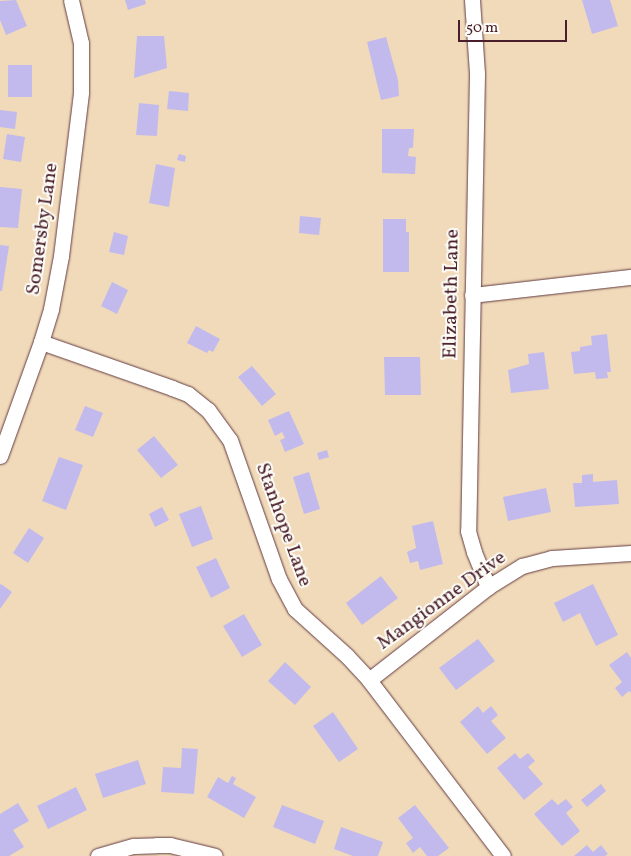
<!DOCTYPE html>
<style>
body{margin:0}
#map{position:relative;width:631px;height:856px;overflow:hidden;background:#f1daba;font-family:Vollkorn,serif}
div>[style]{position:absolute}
.building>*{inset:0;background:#c2baec}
.roads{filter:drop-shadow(0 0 1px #633b40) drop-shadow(0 0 1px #633b40)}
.minor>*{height:15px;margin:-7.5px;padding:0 7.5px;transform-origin:7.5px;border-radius:7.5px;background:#fff}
span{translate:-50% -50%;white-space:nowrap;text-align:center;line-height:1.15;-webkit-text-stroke:4px #fdfcf7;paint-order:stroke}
.street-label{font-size:20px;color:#4a1f2b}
.scale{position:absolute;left:458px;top:20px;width:109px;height:22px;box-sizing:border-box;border:2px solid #4a1f2b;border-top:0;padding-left:6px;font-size:15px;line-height:18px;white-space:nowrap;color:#4a1f2b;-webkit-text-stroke:4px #fdfcf7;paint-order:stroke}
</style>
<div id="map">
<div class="building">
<i style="clip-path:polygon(16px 0,27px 26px,6px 35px,0 20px,0 1px)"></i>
<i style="clip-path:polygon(125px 0,145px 0,146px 4px,128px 10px)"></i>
<i style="clip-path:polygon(582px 0,610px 0,618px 26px,592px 34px)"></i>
<i style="clip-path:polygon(137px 36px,164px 36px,167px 68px,134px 78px)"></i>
<i style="clip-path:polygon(386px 37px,398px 80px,399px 96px,381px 100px,367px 42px)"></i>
<i style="clip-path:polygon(8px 65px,32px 65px,32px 97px,8px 97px)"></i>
<i style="clip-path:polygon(169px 91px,189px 93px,188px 111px,167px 109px)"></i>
<i style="clip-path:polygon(139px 103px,159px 105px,157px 136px,136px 135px)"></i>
<i style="clip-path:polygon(0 110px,17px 112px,15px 129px,0 127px)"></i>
<i style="clip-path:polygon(382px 129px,414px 129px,413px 148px,409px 148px,408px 156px,416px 157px,415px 174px,382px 173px)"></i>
<i style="clip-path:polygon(7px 134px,25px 137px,21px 162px,3px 159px)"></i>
<i style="clip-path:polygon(179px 154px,186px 156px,185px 162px,177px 160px)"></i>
<i style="clip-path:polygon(156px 164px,175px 168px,169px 207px,149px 203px)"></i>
<i style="clip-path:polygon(0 187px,22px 189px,18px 228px,0 227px)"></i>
<i style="clip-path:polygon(300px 216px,321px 218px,319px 235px,299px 233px)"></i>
<i style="clip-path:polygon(383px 219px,406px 219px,406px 232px,409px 232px,409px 272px,383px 272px)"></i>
<i style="clip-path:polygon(114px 232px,128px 236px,124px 255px,109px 252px)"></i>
<i style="clip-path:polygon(0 245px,9px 246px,2px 291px,0 291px)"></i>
<i style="clip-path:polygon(112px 282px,128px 290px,117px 314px,101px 306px)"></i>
<i style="clip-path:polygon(196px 326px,220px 339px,213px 352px,209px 350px,207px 353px,187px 343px)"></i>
<i style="clip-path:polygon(607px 334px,611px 372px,607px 372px,608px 378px,596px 379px,595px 372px,574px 374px,571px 352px,580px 351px,580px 347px,592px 345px,591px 336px)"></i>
<i style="clip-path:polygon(544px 352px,549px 389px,511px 393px,508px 370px,529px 364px,528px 354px)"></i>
<i style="clip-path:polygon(384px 357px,420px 357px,421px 395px,385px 395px)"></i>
<i style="clip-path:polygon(252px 366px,276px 394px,262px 406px,238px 377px)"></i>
<i style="clip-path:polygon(85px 406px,103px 413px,93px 437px,75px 430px)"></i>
<i style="clip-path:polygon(289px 411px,304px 444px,285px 452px,280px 440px,285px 438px,282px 432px,275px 436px,268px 420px)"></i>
<i style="clip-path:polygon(154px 436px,178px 465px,161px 478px,137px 450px)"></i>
<i style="clip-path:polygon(327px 450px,329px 457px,319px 460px,317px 453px)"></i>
<i style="clip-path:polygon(59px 457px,83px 465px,66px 510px,42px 501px)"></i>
<i style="clip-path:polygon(309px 472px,320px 509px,304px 514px,293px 477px)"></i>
<i style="clip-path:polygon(593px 474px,593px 482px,617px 480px,619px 504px,575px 507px,573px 483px,582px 483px,582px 475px)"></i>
<i style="clip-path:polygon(546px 488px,551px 512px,508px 521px,503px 497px)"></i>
<i style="clip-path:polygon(201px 506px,213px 539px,192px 547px,179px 514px)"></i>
<i style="clip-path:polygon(162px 507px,169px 520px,155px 527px,149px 514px)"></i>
<i style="clip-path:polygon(433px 521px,443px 564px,420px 570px,418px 561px,410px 563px,407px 552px,416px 548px,412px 526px)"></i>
<i style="clip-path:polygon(29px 528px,44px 538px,28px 563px,13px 553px)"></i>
<i style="clip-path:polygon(216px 558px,230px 588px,211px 598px,196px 567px)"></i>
<i style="clip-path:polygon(381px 576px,398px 598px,362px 625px,346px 603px)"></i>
<i style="clip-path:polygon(1px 584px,12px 592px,0 609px,0 585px)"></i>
<i style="clip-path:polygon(593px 584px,618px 635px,596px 646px,580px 613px,563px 622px,554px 603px)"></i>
<i style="clip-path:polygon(244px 614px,262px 645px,242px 657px,223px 626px)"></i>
<i style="clip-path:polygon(478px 639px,495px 661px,456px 690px,439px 668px)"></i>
<i style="clip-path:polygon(627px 652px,631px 658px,631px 693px,629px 691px,622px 697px,615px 688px,622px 682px,609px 665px)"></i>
<i style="clip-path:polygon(285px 662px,311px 687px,295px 705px,268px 681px)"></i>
<i style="clip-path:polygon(478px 706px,483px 713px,491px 706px,498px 715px,491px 721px,506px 738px,487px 754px,460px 722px)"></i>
<i style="clip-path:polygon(333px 712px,358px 749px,339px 762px,313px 726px)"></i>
<i style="clip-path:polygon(182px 748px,198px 749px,194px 794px,161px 792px,163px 767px,181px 768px)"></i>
<i style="clip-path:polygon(515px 753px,520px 759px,528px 753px,535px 761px,528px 767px,543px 784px,524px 800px,497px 768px)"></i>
<i style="clip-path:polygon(138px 760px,146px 784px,103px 798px,95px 774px)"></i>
<i style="clip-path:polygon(232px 776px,236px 778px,233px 784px,256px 797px,244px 818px,207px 797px,218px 777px,228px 783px)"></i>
<i style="clip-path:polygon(601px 784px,606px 791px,587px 807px,581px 800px)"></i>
<i style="clip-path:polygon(76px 787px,87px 810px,48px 829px,37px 806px)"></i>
<i style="clip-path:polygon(552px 799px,558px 805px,566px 799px,573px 807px,566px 813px,580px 831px,562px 846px,534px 814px)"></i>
<i style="clip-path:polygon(18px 803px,29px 821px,13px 830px,24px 847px,9px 856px,0 856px,0 814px)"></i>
<i style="clip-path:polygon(282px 805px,324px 821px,315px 844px,273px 827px)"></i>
<i style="clip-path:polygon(415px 805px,449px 848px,438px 856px,427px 856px,420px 847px,413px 853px,406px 843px,413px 838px,398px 818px)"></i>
<i style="clip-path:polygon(341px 827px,383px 842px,378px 856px,353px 856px,334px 849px)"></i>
<i style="clip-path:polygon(587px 845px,593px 852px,601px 845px,608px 854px,605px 856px,574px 856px)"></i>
</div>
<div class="roads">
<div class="minor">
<i style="left:472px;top:0;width:74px;rotate:86.1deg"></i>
<i style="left:477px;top:74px;width:457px;rotate:91.1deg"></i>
<i style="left:468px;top:531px;width:22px;rotate:74deg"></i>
<i style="left:474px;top:552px;width:38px;rotate:68deg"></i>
<i style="left:472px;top:295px;width:160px;rotate:-6.5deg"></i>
<i style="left:41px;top:342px;width:139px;rotate:19.3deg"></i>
<i style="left:172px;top:388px;width:17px;rotate:21deg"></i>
<i style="left:188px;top:394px;width:26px;rotate:39deg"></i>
<i style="left:208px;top:410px;width:37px;rotate:54deg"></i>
<i style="left:230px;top:440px;width:147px;rotate:70.6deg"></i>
<i style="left:279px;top:579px;width:34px;rotate:62deg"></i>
<i style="left:295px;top:609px;width:70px;rotate:42.1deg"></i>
<i style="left:347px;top:656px;width:33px;rotate:47deg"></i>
<i style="left:369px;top:680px;width:221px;rotate:52.7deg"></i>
<i style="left:0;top:456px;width:121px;rotate:-70.2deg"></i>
<i style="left:41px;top:342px;width:34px;rotate:-73deg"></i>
<i style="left:51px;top:309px;width:54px;rotate:-79.3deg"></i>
<i style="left:61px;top:256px;width:165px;rotate:-83deg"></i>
<i style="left:81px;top:92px;width:49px;rotate:-90deg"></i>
<i style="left:81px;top:43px;width:44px;rotate:-103.1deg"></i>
<i style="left:369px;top:680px;width:151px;rotate:-38deg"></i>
<i style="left:488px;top:587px;width:40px;rotate:-32deg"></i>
<i style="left:522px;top:566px;width:31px;rotate:-15deg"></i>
<i style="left:552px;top:558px;width:79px;rotate:-3.6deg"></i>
<i style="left:98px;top:856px;width:37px;rotate:-16deg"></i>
<i style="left:134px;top:846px;width:23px;rotate:-2deg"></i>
<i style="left:157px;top:845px;width:13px"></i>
<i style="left:170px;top:845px;width:46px;rotate:13.7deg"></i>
</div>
</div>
<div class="street-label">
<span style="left:43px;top:229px;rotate:-82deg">Somersby Lane</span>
<span style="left:452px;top:294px;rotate:-89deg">Elizabeth Lane</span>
<span style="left:283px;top:525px;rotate:70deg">Stanhope Lane</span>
<span style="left:442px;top:601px;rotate:-36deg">Mangionne Drive</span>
</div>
<div class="scale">50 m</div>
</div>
